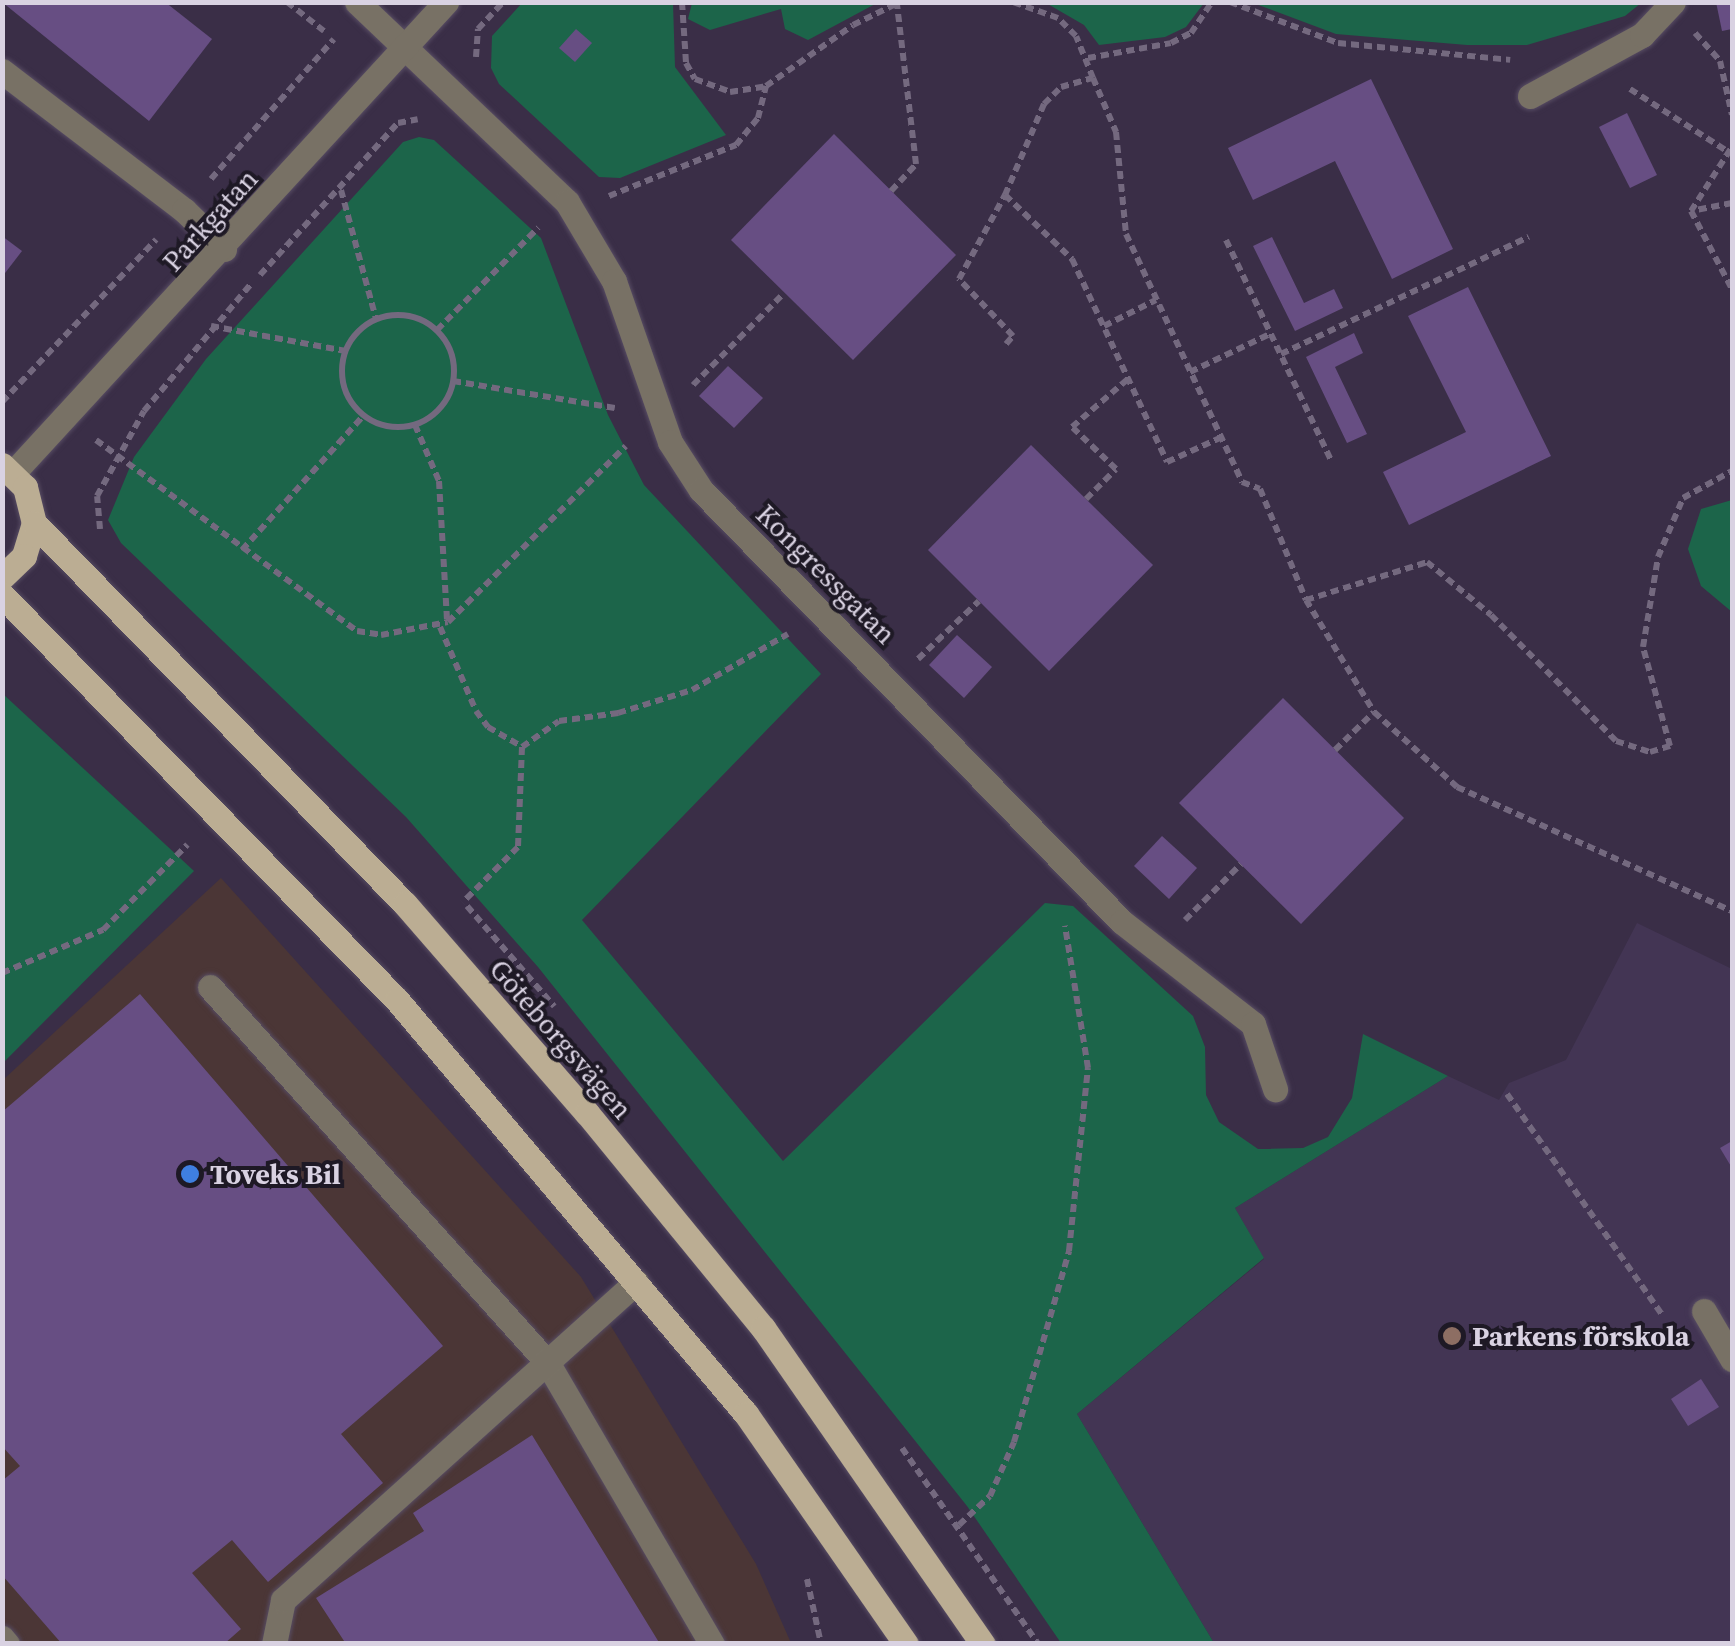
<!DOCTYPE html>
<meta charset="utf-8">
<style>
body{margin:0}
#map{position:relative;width:1735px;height:1646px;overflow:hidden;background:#3a2e47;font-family:"Source Serif 4",serif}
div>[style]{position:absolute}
.commercial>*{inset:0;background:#4b3636}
.built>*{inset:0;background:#433554}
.green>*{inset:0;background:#1c654a}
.building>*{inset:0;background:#674e83}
.path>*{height:6px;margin-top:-3px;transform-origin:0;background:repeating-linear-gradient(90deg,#74697f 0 8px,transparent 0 13px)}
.path>.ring{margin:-3px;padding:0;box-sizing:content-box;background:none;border:6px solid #74697f;border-radius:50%}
.roads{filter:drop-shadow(0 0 2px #574c63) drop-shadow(0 0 2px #574c63)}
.minor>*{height:25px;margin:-12.5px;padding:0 12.5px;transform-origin:12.5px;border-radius:12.5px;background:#787165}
.major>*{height:25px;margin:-12.5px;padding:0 12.5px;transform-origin:12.5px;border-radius:12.5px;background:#bbad93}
.dots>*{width:28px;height:28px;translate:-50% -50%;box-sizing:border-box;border:5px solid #1e1925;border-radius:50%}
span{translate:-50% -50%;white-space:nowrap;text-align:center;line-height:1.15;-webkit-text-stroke:8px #1e1925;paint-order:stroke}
.street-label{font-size:28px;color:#d9d2e2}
.poi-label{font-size:28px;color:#d9d2e2;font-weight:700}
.left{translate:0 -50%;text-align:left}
.frame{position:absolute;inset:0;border:5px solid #d9d2e2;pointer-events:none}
</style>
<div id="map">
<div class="commercial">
<i style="clip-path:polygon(221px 878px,581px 1277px,756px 1564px,791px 1643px,3px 1644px,3px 1080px)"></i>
</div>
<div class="built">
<i style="clip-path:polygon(1637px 923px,1732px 969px,1732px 1643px,1214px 1643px,1077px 1414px,1264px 1259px,1235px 1208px,1448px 1076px,1499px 1100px,1509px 1083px,1566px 1060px)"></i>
</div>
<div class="green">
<i style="clip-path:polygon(522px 3px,673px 3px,675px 67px,726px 135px,620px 178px,599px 177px,499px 84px,491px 68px,492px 36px)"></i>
<i style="clip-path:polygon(692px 3px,692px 2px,877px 3px,808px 40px,785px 29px,781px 9px,710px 30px,688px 19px)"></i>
<i style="clip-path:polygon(1046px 3px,1204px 3px,1186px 27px,1165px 37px,1099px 45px,1084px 25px)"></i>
<i style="clip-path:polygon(1253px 3px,1641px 3px,1625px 16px,1527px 45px,1467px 45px,1336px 34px)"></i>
<i style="clip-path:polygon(419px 137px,434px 140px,541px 238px,608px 415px,644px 485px,821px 674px,582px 920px,783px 1161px,1045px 903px,1073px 906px,1193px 1016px,1205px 1047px,1206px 1095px,1219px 1122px,1258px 1149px,1303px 1148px,1328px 1137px,1352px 1098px,1363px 1034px,1448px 1076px,1235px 1208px,1264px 1258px,1077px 1414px,1214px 1643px,1061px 1643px,967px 1506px,538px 967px,406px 817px,121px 543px,108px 520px,134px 457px,206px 359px,403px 142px)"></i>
<i style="clip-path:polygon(1732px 500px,1732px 612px,1701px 586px,1688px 549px,1701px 509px)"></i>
<i style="clip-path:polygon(3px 694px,194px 871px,3px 1063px,2px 1063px)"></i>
</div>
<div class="building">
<i style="clip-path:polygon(2px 2px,165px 2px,212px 39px,149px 121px)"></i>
<i style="clip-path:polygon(1716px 2px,1732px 2px,1732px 29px,1722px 31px)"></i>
<i style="clip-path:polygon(576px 29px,592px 43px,575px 62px,559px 48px)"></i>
<i style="clip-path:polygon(1371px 79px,1453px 249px,1392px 279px,1335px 161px,1253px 200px,1228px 148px)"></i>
<i style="clip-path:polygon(1627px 113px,1657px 175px,1630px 188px,1599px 127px)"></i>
<i style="clip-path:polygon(834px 134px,956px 255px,853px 360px,731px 240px)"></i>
<i style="clip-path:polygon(2px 236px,22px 251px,2px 277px)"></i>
<i style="clip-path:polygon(1272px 237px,1304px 303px,1334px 289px,1343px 308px,1295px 331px,1253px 246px)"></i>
<i style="clip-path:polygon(1468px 287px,1551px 456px,1409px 525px,1383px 472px,1466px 432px,1408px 316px)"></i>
<i style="clip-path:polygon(1354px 333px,1363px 353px,1335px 367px,1367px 434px,1347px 443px,1306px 357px)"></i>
<i style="clip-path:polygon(728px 366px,763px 398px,734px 428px,699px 396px)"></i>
<i style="clip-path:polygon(1031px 445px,1153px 565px,1049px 671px,928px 550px)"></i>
<i style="clip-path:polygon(957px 635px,992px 667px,964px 698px,929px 665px)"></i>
<i style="clip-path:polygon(1283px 698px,1404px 818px,1301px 924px,1179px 803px)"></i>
<i style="clip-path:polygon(1162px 836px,1197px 868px,1169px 899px,1134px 866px)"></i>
<i style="clip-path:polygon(140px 994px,443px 1346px,341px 1434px,383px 1483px,268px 1582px,232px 1540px,192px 1573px,241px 1629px,224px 1644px,62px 1644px,2px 1575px,2px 1481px,20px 1466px,2px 1446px,2px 1112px)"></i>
<i style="clip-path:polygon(1732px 1141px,1732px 1168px,1720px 1148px)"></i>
<i style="clip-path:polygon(1701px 1379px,1719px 1407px,1688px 1426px,1671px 1399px)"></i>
<i style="clip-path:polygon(532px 1435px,660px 1644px,346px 1644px,316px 1598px,424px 1531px,413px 1513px)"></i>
</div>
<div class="path">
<i style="left:287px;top:2px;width:47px;rotate:38.1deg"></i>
<i style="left:682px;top:2px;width:61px;rotate:86.2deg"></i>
<i style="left:686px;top:63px;width:18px;rotate:61deg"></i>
<i style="left:695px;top:79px;width:37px;rotate:20deg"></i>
<i style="left:730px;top:92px;width:36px;rotate:-9deg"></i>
<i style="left:766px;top:86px;width:106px;rotate:-35deg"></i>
<i style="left:853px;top:25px;width:52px;rotate:-26.1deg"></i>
<i style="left:1230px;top:2px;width:116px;rotate:20.8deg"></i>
<i style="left:1338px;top:43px;width:173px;rotate:5.6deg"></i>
<i style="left:1695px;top:33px;width:38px;rotate:48deg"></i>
<i style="left:1720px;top:61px;width:55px;rotate:77.5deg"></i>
<i style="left:476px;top:57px;width:28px;rotate:-86deg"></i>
<i style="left:478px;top:29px;width:37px;rotate:-47deg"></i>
<i style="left:1088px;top:58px;width:84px;rotate:-10.2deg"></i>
<i style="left:1171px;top:43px;width:22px;rotate:-27deg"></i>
<i style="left:1191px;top:33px;width:37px;rotate:-56deg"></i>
<i style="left:1093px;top:78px;width:59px;rotate:66.9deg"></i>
<i style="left:1116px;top:132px;width:102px;rotate:84.4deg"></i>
<i style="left:1126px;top:234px;width:274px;rotate:64.9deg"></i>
<i style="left:1242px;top:482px;width:19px;rotate:21deg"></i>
<i style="left:1260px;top:489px;width:120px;rotate:67.5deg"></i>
<i style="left:1306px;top:600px;width:131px;rotate:58.7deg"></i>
<i style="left:1374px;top:712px;width:112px;rotate:42.1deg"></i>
<i style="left:1457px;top:787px;width:302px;rotate:24.3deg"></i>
<i style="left:1630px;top:89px;width:119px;rotate:32.6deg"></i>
<i style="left:211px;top:179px;width:186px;rotate:-48.7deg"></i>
<i style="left:341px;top:190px;width:134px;rotate:74.8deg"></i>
<i style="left:891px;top:191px;width:37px;rotate:-47deg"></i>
<i style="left:916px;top:164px;width:161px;rotate:-96.8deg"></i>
<i style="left:1005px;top:195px;width:93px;rotate:43.7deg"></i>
<i style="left:1072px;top:259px;width:224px;rotate:64.9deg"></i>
<i style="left:1167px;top:462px;width:58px;rotate:-24.4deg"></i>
<i style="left:609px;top:196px;width:137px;rotate:-21.9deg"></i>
<i style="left:736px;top:145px;width:35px;rotate:-51deg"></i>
<i style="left:758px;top:118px;width:33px;rotate:-76deg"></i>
<i style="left:1732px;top:203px;width:42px;rotate:169deg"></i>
<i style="left:1691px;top:211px;width:88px;rotate:62.3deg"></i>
<i style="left:1691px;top:211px;width:76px;rotate:-57.4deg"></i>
<i style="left:1226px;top:240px;width:244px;rotate:64.5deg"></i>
<i style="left:260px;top:275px;width:205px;rotate:-47.8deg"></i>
<i style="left:398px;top:123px;width:20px;rotate:-11deg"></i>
<i class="ring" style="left:342px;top:315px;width:106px;height:106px"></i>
<i style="left:211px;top:326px;width:137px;rotate:10.5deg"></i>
<i style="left:1104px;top:326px;width:58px;rotate:-26.6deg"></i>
<i style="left:437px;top:330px;width:144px;rotate:-45.3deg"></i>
<i style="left:1006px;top:344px;width:11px;rotate:-49deg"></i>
<i style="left:1013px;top:336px;width:79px;rotate:-133.5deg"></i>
<i style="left:959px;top:279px;width:96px;rotate:-61.3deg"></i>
<i style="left:1005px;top:195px;width:99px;rotate:-66.8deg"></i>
<i style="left:1044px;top:104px;width:24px;rotate:-45deg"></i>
<i style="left:1061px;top:87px;width:33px;rotate:-16deg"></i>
<i style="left:1093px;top:78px;width:45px;rotate:-112deg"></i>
<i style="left:1076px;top:36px;width:25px;rotate:-135deg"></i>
<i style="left:1058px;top:18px;width:48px;rotate:-160.4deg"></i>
<i style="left:1281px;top:354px;width:274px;rotate:-25.3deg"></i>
<i style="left:1190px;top:372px;width:89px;rotate:-25.4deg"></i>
<i style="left:453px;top:381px;width:164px;rotate:9.5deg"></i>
<i style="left:693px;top:385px;width:129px;rotate:-45.3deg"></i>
<i style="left:2px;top:402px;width:224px;rotate:-46.5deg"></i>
<i style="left:415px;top:425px;width:61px;rotate:66.8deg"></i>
<i style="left:439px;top:481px;width:139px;rotate:86.7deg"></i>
<i style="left:96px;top:440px;width:323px;rotate:36.2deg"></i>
<i style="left:357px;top:631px;width:24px;rotate:9deg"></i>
<i style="left:381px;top:635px;width:68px;rotate:-11deg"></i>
<i style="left:448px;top:622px;width:250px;rotate:-44.7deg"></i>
<i style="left:1086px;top:499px;width:42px;rotate:-45deg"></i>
<i style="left:1116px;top:469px;width:61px;rotate:-136.3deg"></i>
<i style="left:1072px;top:427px;width:74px;rotate:-40.6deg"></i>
<i style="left:100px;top:529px;width:33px;rotate:-95deg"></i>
<i style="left:97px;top:496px;width:97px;rotate:-61.1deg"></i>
<i style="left:144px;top:411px;width:166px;rotate:-49.9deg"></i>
<i style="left:242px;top:550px;width:181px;rotate:-47.9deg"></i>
<i style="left:1306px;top:600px;width:127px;rotate:-17.4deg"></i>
<i style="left:1427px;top:562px;width:83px;rotate:39.6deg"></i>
<i style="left:1491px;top:615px;width:177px;rotate:45.2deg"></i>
<i style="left:1616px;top:741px;width:36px;rotate:18deg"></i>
<i style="left:1650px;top:752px;width:21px;rotate:-17deg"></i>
<i style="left:1670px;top:746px;width:103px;rotate:-105.3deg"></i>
<i style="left:1643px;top:647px;width:91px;rotate:-80.5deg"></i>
<i style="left:1658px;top:557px;width:64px;rotate:-67deg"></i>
<i style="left:1683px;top:498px;width:56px;rotate:-28.9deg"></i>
<i style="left:440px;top:627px;width:91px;rotate:66.8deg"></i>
<i style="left:476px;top:711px;width:20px;rotate:53deg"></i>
<i style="left:488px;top:727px;width:39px;rotate:30deg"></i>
<i style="left:522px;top:747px;width:100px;rotate:92.3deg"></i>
<i style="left:518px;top:847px;width:78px;rotate:135deg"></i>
<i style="left:918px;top:659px;width:84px;rotate:-43.6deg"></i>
<i style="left:522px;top:747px;width:45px;rotate:-35.1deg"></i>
<i style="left:559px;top:721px;width:60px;rotate:-7.7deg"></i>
<i style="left:618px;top:713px;width:77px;rotate:-17.3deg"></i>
<i style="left:692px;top:690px;width:111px;rotate:-30.3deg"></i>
<i style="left:1335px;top:750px;width:54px;rotate:-44.3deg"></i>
<i style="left:467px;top:906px;width:133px;rotate:49deg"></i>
<i style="left:1185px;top:920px;width:79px;rotate:-45deg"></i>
<i style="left:2px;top:973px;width:110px;rotate:-23.1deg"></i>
<i style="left:103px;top:930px;width:120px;rotate:-45.3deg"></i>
<i style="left:1507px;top:1094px;width:271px;rotate:54.9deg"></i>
<i style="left:902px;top:1448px;width:239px;rotate:55.2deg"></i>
<i style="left:959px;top:1525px;width:42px;rotate:-43.1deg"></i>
<i style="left:990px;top:1496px;width:59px;rotate:-66deg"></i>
<i style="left:1014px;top:1442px;width:199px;rotate:-73.9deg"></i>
<i style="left:1069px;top:1251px;width:184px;rotate:-84.1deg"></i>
<i style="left:1088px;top:1068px;width:144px;rotate:-99.2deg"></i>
<i style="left:807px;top:1579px;width:66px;rotate:77.8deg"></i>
</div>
<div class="roads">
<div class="minor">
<i style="left:357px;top:2px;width:290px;rotate:43.6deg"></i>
<i style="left:567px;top:202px;width:92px;rotate:59.3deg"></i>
<i style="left:614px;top:281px;width:170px;rotate:70.8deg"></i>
<i style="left:670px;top:442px;width:57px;rotate:57.1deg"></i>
<i style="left:701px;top:490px;width:603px;rotate:45.74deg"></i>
<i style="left:1122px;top:922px;width:166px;rotate:37.9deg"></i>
<i style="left:1253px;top:1024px;width:69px;rotate:71.3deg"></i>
<i style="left:2px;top:71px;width:229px;rotate:37.4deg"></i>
<i style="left:184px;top:210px;width:56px;rotate:44.3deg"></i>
<i style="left:1530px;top:96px;width:128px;rotate:-28.6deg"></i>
<i style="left:1642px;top:35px;width:45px;rotate:-46.8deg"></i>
<i style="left:13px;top:473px;width:640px;rotate:-47.41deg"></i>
<i style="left:210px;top:987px;width:504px;rotate:48.06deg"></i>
<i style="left:547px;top:1362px;width:327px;rotate:59.7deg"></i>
<i style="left:1704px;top:1311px;width:56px;rotate:59.7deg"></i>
<i style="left:2px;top:1638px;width:8px;rotate:50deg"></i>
<i style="left:274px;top:1644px;width:45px;rotate:-78.4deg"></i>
<i style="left:283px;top:1600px;width:475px;rotate:-42deg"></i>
</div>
<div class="major">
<i style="left:2px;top:465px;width:32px;rotate:44deg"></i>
<i style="left:25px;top:487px;width:37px;rotate:76deg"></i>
<i style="left:34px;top:523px;width:34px;rotate:107deg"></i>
<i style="left:24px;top:556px;width:30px;rotate:136deg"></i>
<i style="left:34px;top:523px;width:532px;rotate:45.76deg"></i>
<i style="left:405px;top:904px;width:277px;rotate:49deg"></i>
<i style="left:587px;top:1113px;width:278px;rotate:50.7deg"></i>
<i style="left:763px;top:1328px;width:385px;rotate:55.2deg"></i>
<i style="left:2px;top:595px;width:566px;rotate:45.72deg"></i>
<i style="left:397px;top:1000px;width:541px;rotate:49.87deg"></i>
<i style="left:746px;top:1414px;width:280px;rotate:55.2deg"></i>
</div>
</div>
<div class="dots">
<i style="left:190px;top:1174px;background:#3f7fe0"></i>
<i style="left:1452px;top:1336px;background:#8d6e63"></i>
</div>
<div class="street-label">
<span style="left:210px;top:220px;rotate:-48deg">Parkgatan</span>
<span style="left:826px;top:574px;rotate:45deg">Kongressgatan</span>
<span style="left:561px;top:1039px;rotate:49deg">Göteborgsvägen</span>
</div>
<div class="poi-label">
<span class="left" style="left:210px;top:1174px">Toveks Bil</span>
<span class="left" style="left:1472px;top:1336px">Parkens förskola</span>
</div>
<div class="frame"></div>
</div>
